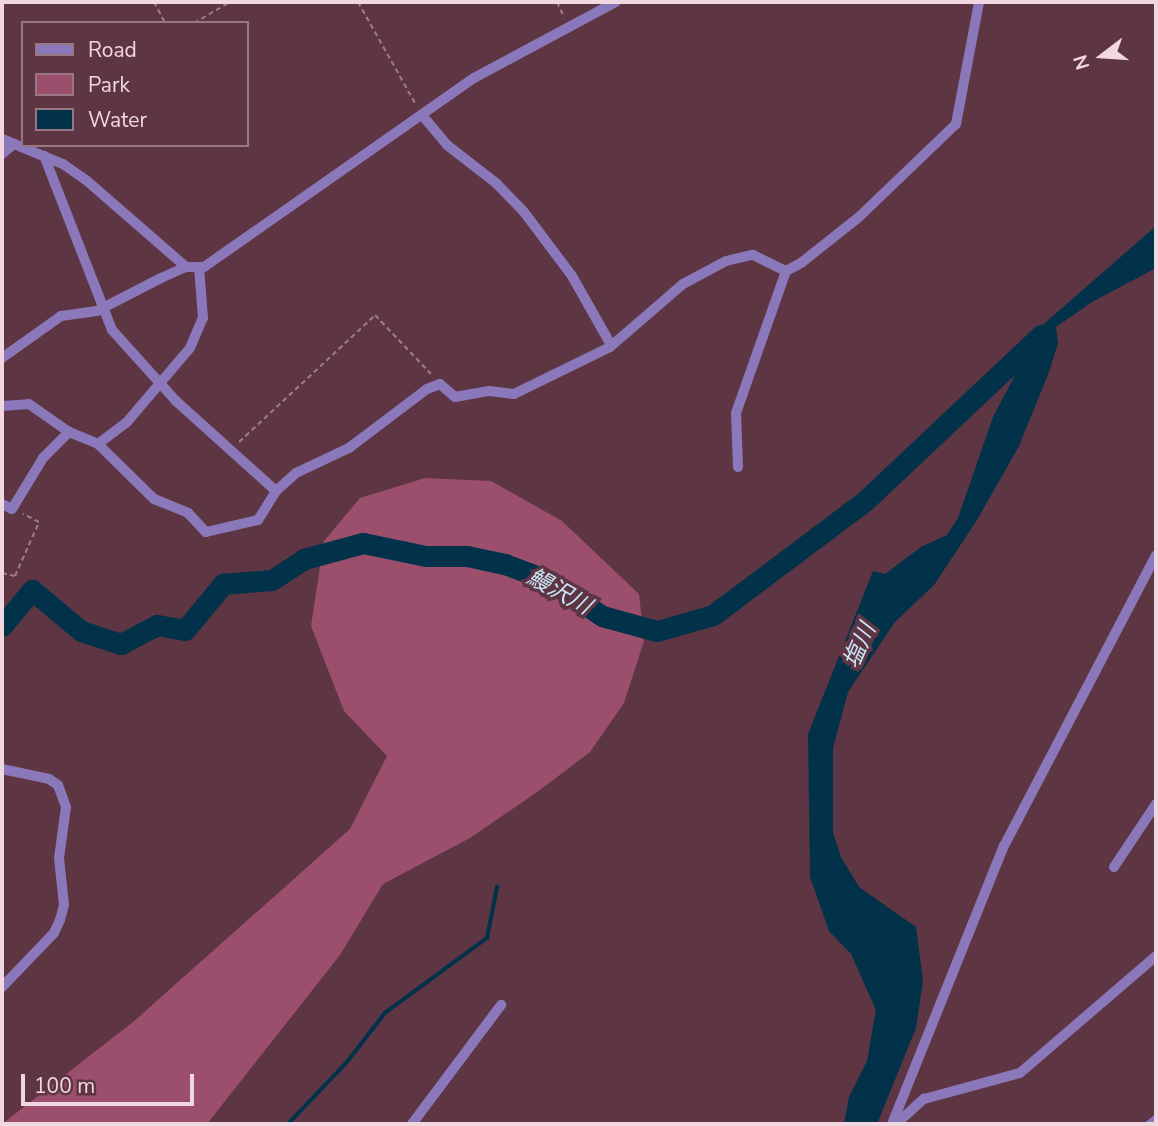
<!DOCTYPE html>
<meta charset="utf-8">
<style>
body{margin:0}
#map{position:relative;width:1158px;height:1126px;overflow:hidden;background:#5d3543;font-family:"Nunito Sans","Noto Sans JP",sans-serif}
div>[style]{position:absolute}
.green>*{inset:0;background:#9c4f6d}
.water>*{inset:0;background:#02324a}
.stream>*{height:3.5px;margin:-1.75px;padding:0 1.75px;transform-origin:1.75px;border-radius:1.75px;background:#02324a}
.river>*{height:21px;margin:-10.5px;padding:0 10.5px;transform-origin:10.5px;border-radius:10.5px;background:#02324a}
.path>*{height:2px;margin-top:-1px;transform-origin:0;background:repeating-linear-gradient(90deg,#9e7d88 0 5px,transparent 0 8.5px)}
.lane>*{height:5px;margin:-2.5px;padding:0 2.5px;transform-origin:2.5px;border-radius:2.5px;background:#8b78ba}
.street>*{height:10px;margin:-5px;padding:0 5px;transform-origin:5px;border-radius:5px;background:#8b78ba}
span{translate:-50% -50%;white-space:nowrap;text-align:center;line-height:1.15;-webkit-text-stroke:7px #5d3543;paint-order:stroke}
.water-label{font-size:23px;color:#c9e4f6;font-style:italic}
.frame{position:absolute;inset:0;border:4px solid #f1d8e0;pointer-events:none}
.legend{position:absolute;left:21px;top:21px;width:228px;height:126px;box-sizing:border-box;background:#5d3543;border:2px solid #987682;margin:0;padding:9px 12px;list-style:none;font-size:21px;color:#f1d8e0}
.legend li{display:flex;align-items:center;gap:14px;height:35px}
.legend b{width:35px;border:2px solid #987682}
.north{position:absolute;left:1067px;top:21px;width:70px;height:70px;-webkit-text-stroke:5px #5d3543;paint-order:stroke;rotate:253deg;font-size:19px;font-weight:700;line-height:28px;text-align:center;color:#f1d8e0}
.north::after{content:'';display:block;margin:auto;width:24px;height:32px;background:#f1d8e0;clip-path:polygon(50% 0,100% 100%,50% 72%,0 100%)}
.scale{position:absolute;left:21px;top:1074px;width:173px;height:32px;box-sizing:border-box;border:4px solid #f1d8e0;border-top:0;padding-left:9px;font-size:21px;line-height:24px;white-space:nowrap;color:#f1d8e0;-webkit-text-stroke:5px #5d3543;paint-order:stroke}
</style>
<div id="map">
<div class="green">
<i style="clip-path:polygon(425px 478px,491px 481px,562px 521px,639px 594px,644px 641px,624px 703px,590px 752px,540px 790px,470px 838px,383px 884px,340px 955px,207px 1124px,2px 1124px,133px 1022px,350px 829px,387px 756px,344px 711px,311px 626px,324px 541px,360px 498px)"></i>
</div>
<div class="water">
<i style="clip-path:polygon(1156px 226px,1156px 268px,1092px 302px,1056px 327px,1058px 343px,1049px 372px,1019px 446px,977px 520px,934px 585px,895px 622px,848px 692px,833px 748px,833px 833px,841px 857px,859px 887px,916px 927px,923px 981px,916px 1028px,877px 1124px,844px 1124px,849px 1097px,867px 1061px,876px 1010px,851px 954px,829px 931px,810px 877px,808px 734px,873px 571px,885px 574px,921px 547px,947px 535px,958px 518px,993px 417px,1022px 362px,1022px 343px)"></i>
</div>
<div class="stream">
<i style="left:288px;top:1124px;width:86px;rotate:-46.4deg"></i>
<i style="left:347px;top:1062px;width:62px;rotate:-52.2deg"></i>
<i style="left:385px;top:1013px;width:127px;rotate:-36.3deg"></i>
<i style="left:487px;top:938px;width:52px;rotate:-78.9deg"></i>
</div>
<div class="river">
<i style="left:2px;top:626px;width:47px;rotate:-50.2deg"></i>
<i style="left:32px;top:590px;width:64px;rotate:39.9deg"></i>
<i style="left:81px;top:631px;width:42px;rotate:18deg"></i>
<i style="left:121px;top:644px;width:41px;rotate:-27.8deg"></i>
<i style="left:157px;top:625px;width:28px;rotate:10deg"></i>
<i style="left:185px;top:630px;width:60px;rotate:-50.4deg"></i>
<i style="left:223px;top:584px;width:49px;rotate:-4.7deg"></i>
<i style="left:272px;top:580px;width:38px;rotate:-33deg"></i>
<i style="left:304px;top:559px;width:61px;rotate:-15.2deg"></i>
<i style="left:363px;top:543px;width:64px;rotate:11.7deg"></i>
<i style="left:426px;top:556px;width:41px"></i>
<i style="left:467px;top:556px;width:39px;rotate:12deg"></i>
<i style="left:505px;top:564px;width:48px;rotate:20.7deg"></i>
<i style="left:550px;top:581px;width:63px;rotate:33.9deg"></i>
<i style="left:602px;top:616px;width:57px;rotate:15.3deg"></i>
<i style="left:657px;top:631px;width:58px;rotate:-15.9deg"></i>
<i style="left:713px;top:615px;width:191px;rotate:-36.9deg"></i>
<i style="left:866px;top:500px;width:241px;rotate:-43.3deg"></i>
</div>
<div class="path">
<i style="left:154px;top:2px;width:24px;rotate:62deg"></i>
<i style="left:358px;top:2px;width:118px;rotate:60.6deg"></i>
<i style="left:557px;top:2px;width:17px;rotate:65deg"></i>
<i style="left:194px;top:23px;width:42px;rotate:-30.3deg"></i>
<i style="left:239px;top:442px;width:186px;rotate:-43deg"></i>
<i style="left:375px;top:315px;width:81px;rotate:46.5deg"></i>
<i style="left:2px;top:573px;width:13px;rotate:13deg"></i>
<i style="left:15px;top:576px;width:59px;rotate:-66deg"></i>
<i style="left:39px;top:522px;width:18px;rotate:-153deg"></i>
</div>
<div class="lane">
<i style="left:1146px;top:1124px;width:13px;rotate:-39deg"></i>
</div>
<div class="street">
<i style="left:422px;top:115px;width:39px;rotate:50deg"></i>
<i style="left:447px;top:145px;width:62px;rotate:37.8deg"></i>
<i style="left:496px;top:183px;width:40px;rotate:46deg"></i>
<i style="left:524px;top:212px;width:80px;rotate:53.1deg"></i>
<i style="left:572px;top:276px;width:79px;rotate:60.5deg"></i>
<i style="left:2px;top:139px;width:66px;rotate:22.3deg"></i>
<i style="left:63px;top:164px;width:28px;rotate:35deg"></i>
<i style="left:86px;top:180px;width:133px;rotate:41deg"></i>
<i style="left:2px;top:154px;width:16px;rotate:-40deg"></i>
<i style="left:2px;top:358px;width:72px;rotate:-35.4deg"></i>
<i style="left:61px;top:316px;width:36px;rotate:-8deg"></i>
<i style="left:97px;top:311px;width:72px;rotate:-27.3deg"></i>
<i style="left:161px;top:278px;width:27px;rotate:-24deg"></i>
<i style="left:186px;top:267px;width:18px"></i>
<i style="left:204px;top:267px;width:330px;rotate:-35deg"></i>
<i style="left:474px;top:78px;width:161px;rotate:-28.2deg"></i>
<i style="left:2px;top:406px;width:27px;rotate:-4deg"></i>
<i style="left:29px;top:404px;width:49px;rotate:35deg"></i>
<i style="left:69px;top:432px;width:31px;rotate:22deg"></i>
<i style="left:98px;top:444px;width:78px;rotate:44.5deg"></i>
<i style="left:154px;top:499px;width:37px;rotate:22deg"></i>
<i style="left:188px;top:513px;width:26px;rotate:47deg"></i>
<i style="left:206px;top:532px;width:53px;rotate:-13deg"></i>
<i style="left:258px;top:520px;width:34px;rotate:-58deg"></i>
<i style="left:276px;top:491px;width:135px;rotate:-138deg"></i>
<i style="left:176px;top:401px;width:96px;rotate:-132deg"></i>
<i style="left:112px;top:330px;width:187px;rotate:-111.3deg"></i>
<i style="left:98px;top:444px;width:36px;rotate:-37deg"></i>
<i style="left:127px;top:422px;width:97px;rotate:-49.6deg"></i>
<i style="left:190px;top:348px;width:33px;rotate:-67deg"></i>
<i style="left:203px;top:318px;width:51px;rotate:-94.5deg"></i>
<i style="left:738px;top:467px;width:54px;rotate:-92.1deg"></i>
<i style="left:736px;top:413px;width:151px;rotate:-70.6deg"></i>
<i style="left:276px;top:491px;width:27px;rotate:-42deg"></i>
<i style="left:296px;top:473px;width:59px;rotate:-25.3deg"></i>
<i style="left:349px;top:448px;width:98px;rotate:-37.1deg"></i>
<i style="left:427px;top:389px;width:14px;rotate:-21deg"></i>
<i style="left:440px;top:384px;width:20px;rotate:41deg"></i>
<i style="left:455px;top:397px;width:35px;rotate:-10deg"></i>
<i style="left:489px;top:391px;width:25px;rotate:7deg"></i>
<i style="left:514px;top:394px;width:107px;rotate:-26.1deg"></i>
<i style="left:610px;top:347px;width:96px;rotate:-40.8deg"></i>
<i style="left:683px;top:284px;width:49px;rotate:-28.1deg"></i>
<i style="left:726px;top:261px;width:28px;rotate:-13deg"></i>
<i style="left:753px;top:255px;width:37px;rotate:26deg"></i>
<i style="left:786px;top:271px;width:17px;rotate:-28deg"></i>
<i style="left:801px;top:263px;width:74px;rotate:-38.4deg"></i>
<i style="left:859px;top:217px;width:134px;rotate:-43.8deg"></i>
<i style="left:956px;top:124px;width:124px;rotate:-79.3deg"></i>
<i style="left:2px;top:504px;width:11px;rotate:27deg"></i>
<i style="left:12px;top:509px;width:60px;rotate:-58.7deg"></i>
<i style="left:43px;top:458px;width:37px;rotate:-45deg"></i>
<i style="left:2px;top:769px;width:48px;rotate:12deg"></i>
<i style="left:49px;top:779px;width:11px;rotate:34deg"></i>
<i style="left:58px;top:785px;width:23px;rotate:70deg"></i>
<i style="left:66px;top:807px;width:51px;rotate:97.8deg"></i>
<i style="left:59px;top:858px;width:47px;rotate:83.9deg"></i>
<i style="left:64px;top:905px;width:16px;rotate:105deg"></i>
<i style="left:60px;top:920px;width:14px;rotate:115deg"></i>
<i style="left:54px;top:933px;width:75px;rotate:133.9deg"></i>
<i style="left:1114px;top:867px;width:76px;rotate:-56.3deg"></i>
<i style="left:412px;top:1124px;width:149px;rotate:-53.2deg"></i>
<i style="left:892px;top:1124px;width:300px;rotate:-68.1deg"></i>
<i style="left:1004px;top:846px;width:328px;rotate:-62.4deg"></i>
<i style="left:896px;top:1124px;width:38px;rotate:-42deg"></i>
<i style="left:924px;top:1099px;width:99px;rotate:-15.2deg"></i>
<i style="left:1020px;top:1073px;width:179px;rotate:-40.7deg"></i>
</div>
<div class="water-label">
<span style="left:559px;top:592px;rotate:29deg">鰻沢川</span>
<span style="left:860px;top:646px;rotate:-66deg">塩川</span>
</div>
<div class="frame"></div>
<ul class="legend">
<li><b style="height:9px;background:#8b78ba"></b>Road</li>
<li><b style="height:19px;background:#9c4f6d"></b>Park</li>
<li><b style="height:19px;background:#02324a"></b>Water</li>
</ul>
<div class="north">N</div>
<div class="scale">100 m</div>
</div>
